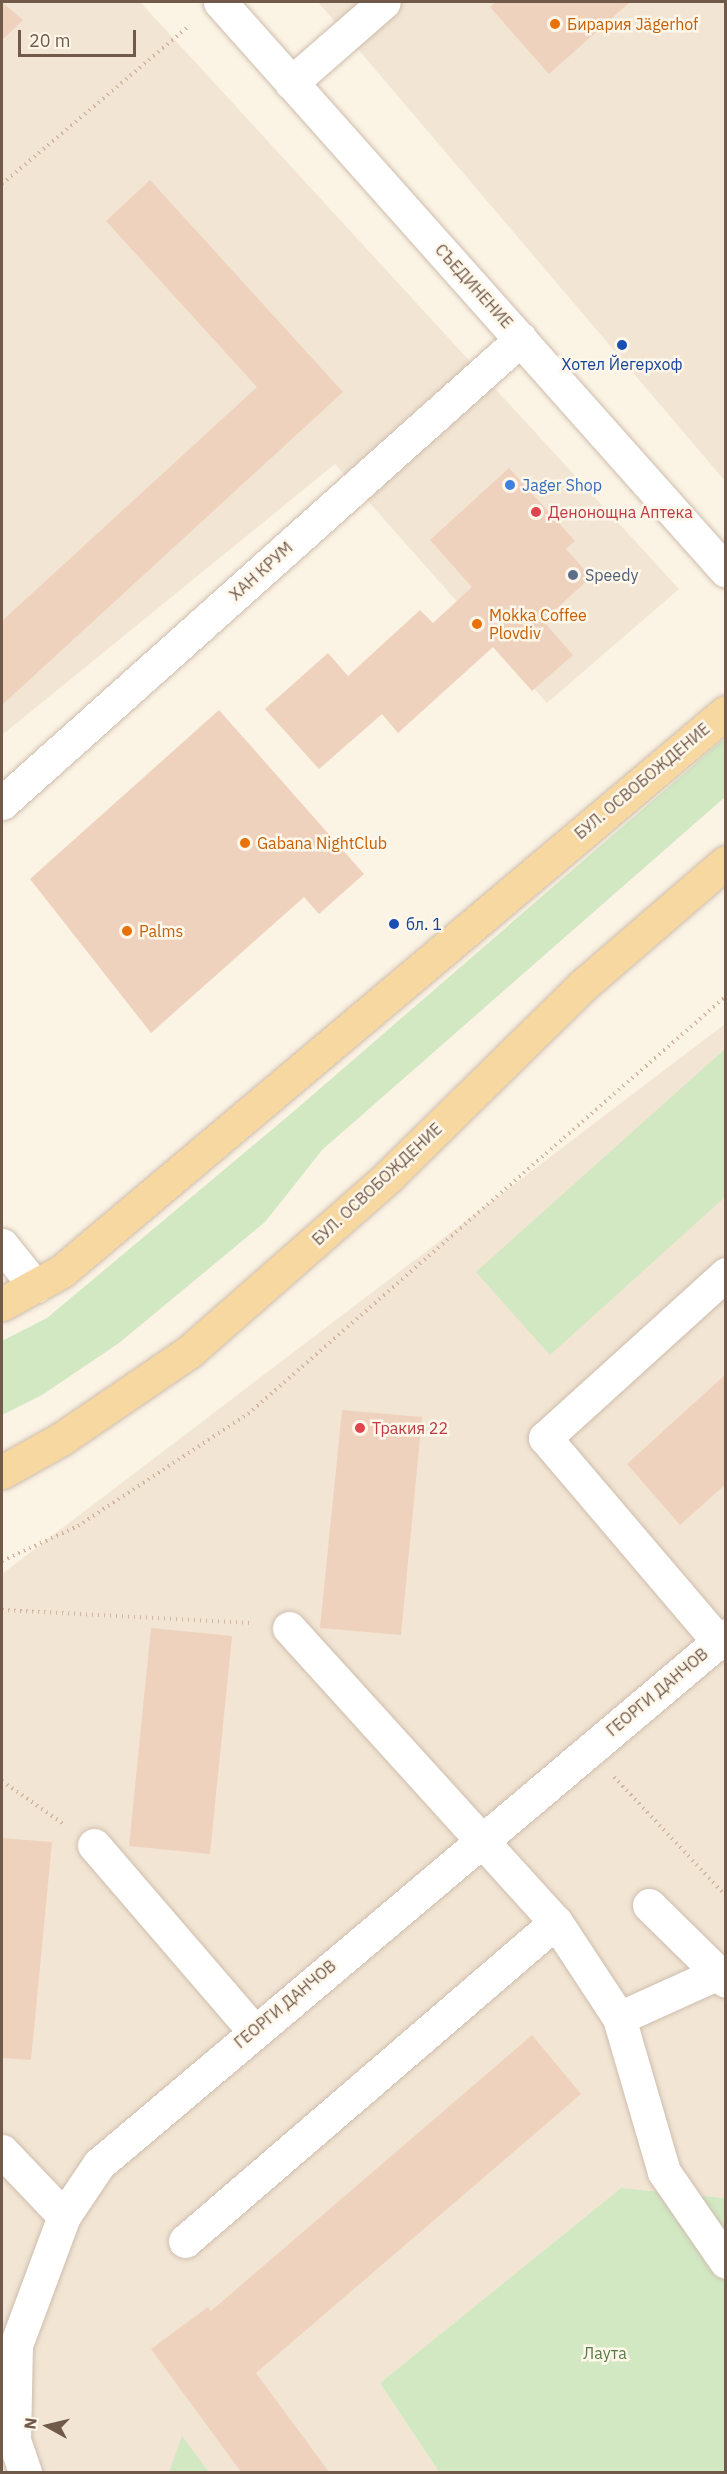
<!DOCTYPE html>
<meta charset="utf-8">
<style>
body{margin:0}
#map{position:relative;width:727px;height:2474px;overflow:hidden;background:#fbf3e4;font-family:"IBM Plex Sans",sans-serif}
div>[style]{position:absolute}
.residential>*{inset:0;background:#f2e5d3}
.green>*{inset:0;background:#d1e8c3}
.building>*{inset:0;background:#efd2bd}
.path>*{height:4px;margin-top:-2px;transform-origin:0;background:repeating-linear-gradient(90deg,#d3b6a0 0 1.5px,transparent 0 6px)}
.roads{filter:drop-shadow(0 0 2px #cebdae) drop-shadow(0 0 2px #cebdae)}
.minor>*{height:33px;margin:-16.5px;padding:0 16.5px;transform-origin:16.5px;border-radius:16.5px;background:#fff}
.major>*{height:33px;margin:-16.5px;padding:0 16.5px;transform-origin:16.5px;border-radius:16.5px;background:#f6d8a0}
.dots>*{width:16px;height:16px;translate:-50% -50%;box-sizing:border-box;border:3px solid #fef7ea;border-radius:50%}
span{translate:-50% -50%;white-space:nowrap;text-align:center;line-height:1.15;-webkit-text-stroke:5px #fef7ea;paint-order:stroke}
.food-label{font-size:16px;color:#c56008}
.left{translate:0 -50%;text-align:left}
.street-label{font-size:16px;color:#725a4b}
.transit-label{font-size:16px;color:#164399}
.shop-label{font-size:16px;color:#366cbe}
.health-label{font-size:16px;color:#be3a42}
.service-label{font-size:16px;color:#4e5e75}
.park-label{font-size:16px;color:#557c46}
.frame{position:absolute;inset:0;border:3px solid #725a4b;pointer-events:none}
.north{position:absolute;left:18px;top:2396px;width:60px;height:60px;-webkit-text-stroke:4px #fef7ea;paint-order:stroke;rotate:278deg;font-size:16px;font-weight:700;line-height:24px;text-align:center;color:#725a4b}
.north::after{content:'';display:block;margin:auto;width:21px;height:27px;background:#725a4b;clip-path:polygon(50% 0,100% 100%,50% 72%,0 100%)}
.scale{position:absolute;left:18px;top:30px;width:118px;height:27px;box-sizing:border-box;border:3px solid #725a4b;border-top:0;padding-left:8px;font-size:18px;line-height:21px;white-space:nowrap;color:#725a4b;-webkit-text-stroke:4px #fef7ea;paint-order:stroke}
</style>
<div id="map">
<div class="residential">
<i style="clip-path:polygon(2px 2px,140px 2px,679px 589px,547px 703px,335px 464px,2px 735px)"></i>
<i style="clip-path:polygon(318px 2px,725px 2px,725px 481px)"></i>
<i style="clip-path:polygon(725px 1024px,725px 2198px,621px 2188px,380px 2383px,439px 2472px,209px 2472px,182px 2437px,169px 2472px,9px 2472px,2px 2469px,2px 1574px)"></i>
</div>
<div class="green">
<i style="clip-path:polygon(725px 738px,725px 797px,322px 1150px,265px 1222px,119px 1343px,42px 1395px,2px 1415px,2px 1341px,47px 1318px,293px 1112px)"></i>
<i style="clip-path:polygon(725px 1049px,725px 1197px,550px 1355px,476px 1272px)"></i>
<i style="clip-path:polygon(621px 2188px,725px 2198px,725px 2472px,439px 2472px,380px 2383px)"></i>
<i style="clip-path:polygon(182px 2436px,209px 2472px,169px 2472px)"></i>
</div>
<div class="building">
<i style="clip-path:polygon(2px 2px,23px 20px,2px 40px)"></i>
<i style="clip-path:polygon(496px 2px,630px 2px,549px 74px,490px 7px)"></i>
<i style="clip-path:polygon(150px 180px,343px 392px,2px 705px,2px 621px,257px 387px,106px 221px)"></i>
<i style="clip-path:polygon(509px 468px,575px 541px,566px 549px,591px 577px,543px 621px,573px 655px,532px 691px,493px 647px,398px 733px,382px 714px,319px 769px,265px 709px,328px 653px,348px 676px,420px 610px,433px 623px,472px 587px,430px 540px)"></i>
<i style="clip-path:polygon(219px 710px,364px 874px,319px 914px,304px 897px,151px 1033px,30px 879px)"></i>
<i style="clip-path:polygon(726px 1374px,726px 1484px,680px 1525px,627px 1464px)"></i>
<i style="clip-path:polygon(342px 1410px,422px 1417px,401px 1635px,320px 1628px)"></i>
<i style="clip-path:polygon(151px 1628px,232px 1636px,210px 1854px,129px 1846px)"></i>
<i style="clip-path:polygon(2px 1838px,52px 1842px,31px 2060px,2px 2058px)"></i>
<i style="clip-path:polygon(532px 2035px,581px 2094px,256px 2373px,329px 2472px,241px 2472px,151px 2349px,208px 2307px,211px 2311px)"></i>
</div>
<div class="path">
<i style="left:2px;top:184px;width:246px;rotate:-40.2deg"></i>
<i style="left:2px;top:1561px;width:84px;rotate:-24.7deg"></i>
<i style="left:78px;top:1526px;width:204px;rotate:-33.4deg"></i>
<i style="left:248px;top:1414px;width:635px;rotate:-41.17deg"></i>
<i style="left:2px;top:1610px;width:250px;rotate:3deg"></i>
<i style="left:614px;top:1777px;width:163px;rotate:46.7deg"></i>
<i style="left:2px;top:1781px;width:77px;rotate:34.9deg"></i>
</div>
<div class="roads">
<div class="minor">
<i style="left:220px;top:2px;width:761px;rotate:48.35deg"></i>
<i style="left:291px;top:83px;width:123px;rotate:-41.1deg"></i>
<i style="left:2px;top:803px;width:696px;rotate:-41.8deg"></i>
<i style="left:2px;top:1245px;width:53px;rotate:51.2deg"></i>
<i style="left:289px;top:1628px;width:397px;rotate:47.8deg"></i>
<i style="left:556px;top:1922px;width:115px;rotate:56.7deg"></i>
<i style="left:619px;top:2018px;width:160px;rotate:73.7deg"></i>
<i style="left:664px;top:2172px;width:109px;rotate:55.4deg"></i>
<i style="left:718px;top:1641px;width:267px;rotate:-130.4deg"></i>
<i style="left:545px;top:1438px;width:244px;rotate:-42.2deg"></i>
<i style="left:94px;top:1845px;width:244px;rotate:49.3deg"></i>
<i style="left:649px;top:1905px;width:97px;rotate:44.6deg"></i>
<i style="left:619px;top:2018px;width:109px;rotate:-24.4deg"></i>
<i style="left:718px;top:1973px;width:11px;rotate:45deg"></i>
<i style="left:2px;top:2151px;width:90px;rotate:46.4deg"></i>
<i style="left:185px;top:2241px;width:489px;rotate:-40.7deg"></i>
<i style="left:25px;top:2472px;width:34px;rotate:-109deg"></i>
<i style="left:14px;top:2440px;width:95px;rotate:-88.8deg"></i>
<i style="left:16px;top:2345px;width:138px;rotate:-69.6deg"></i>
<i style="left:64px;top:2216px;width:63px;rotate:-56.1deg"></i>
<i style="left:99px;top:2164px;width:820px;rotate:-40.15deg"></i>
</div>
<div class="major">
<i style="left:2px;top:1304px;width:68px;rotate:-28.8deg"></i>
<i style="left:62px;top:1271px;width:868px;rotate:-40.09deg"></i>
<i style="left:2px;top:1472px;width:68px;rotate:-29.2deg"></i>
<i style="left:61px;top:1439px;width:156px;rotate:-34.3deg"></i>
<i style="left:190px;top:1351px;width:266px;rotate:-41.3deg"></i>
<i style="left:390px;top:1175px;width:268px;rotate:-44.5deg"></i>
<i style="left:581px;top:987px;width:191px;rotate:-40.8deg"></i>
</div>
</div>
<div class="dots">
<i style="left:555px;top:24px;background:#e8710a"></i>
<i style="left:622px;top:345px;background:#1a4fb4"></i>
<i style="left:510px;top:485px;background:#3f7fe0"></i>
<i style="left:536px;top:512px;background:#e0444e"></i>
<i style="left:573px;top:575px;background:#5c6f8a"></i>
<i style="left:477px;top:624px;background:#e8710a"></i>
<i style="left:245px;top:843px;background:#e8710a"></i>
<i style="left:394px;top:924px;background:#1a4fb4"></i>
<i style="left:127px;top:931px;background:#e8710a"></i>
<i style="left:360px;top:1428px;background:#e0444e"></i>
</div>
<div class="food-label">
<span class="left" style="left:567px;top:24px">Бирария Jägerhof</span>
<span class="left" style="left:489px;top:624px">Mokka Coffee<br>Plovdiv</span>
<span class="left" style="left:257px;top:843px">Gabana NightClub</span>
<span class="left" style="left:139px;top:931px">Palms</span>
</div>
<div class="street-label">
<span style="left:474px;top:286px;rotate:48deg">СЪЕДИНЕНИЕ</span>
<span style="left:261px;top:571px;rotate:-42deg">ХАН КРУМ</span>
<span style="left:642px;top:781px;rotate:-40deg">БУЛ. ОСВОБОЖДЕНИЕ</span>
<span style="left:377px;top:1184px;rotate:-43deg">БУЛ. ОСВОБОЖДЕНИЕ</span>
<span style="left:657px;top:1692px;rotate:-40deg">ГЕОРГИ ДАНЧОВ</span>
<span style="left:285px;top:2004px;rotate:-40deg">ГЕОРГИ ДАНЧОВ</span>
</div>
<div class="transit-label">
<span style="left:622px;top:364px">Хотел Йегерхоф</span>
<span class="left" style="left:406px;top:924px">бл. 1</span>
</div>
<div class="shop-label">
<span class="left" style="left:522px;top:485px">Jager Shop</span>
</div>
<div class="health-label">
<span class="left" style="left:548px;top:512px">Денонощна Аптека</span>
<span class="left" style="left:372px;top:1428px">Тракия 22</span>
</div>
<div class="service-label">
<span class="left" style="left:585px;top:575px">Speedy</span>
</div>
<div class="park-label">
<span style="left:605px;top:2353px">Лаута</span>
</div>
<div class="frame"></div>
<div class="north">N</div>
<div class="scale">20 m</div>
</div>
